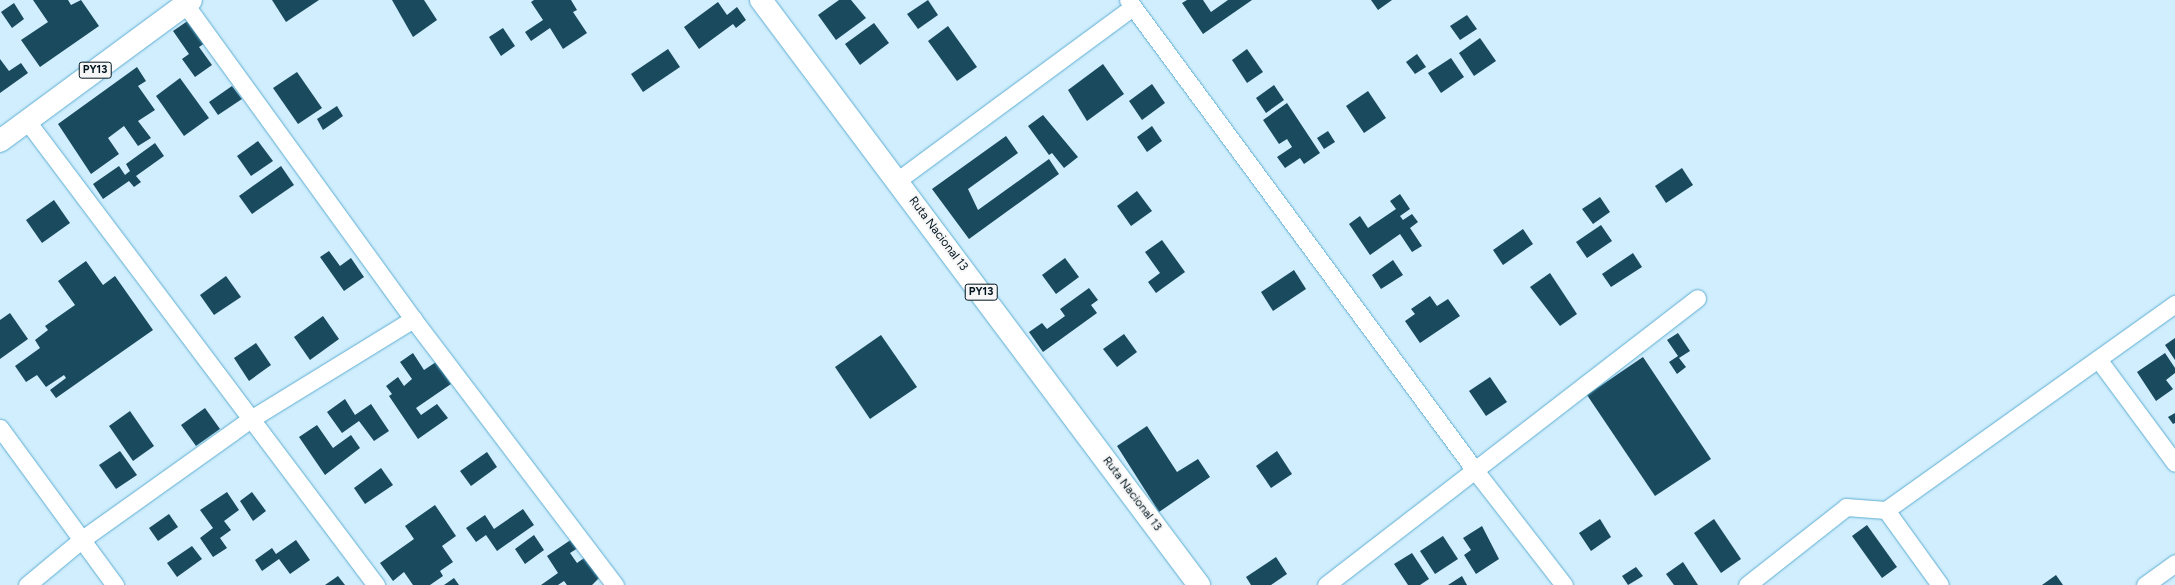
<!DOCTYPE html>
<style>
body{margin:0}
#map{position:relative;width:2175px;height:585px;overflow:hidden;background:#d0eefd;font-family:Figtree,sans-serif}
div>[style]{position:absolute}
.building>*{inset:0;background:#1a4a5e}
.roads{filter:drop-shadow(0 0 1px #5eadd1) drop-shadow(0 0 1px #5eadd1)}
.street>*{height:17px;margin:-8.5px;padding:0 8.5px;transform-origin:8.5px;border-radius:8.5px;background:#fff}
.highway>*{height:22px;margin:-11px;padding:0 11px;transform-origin:11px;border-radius:11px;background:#fff}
span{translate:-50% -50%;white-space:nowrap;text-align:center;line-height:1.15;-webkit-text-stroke:4px #f6f6f6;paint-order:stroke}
.shield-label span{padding:1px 3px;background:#f6f6f6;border:1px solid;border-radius:3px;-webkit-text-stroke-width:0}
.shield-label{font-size:11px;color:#00151f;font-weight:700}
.street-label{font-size:12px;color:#00151f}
</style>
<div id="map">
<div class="building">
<i style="clip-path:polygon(33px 0,68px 0,71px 5px,81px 0,99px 26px,40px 67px,21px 40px,48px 22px)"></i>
<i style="clip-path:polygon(272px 0,319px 0,286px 22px)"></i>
<i style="clip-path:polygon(392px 0,424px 0,437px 20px,413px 37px)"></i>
<i style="clip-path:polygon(534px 0,571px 0,577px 10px,573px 12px,587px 33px,563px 49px,550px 28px,531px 41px,525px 32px,543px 20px,531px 2px)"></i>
<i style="clip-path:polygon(839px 0,851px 0,866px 18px,836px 40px,818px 15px)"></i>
<i style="clip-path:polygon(928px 0,938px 15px,918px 29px,907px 14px)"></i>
<i style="clip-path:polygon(1187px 0,1203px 0,1211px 12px,1228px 0,1252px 0,1203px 34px,1182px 3px)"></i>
<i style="clip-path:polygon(1371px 0,1392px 0,1378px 10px)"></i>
<i style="clip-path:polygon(718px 2px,727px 15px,737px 7px,746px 20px,736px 28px,733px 24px,699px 49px,684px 27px)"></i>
<i style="clip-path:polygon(14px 3px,24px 19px,12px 28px,1px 12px)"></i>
<i style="clip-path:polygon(1467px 15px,1477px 29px,1460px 40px,1450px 26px)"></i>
<i style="clip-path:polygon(189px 20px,205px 43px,199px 47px,212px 65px,195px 77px,182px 59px,189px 54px,173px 31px)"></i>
<i style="clip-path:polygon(874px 23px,889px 43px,860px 65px,845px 44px)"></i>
<i style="clip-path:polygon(948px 26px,977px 67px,957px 81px,928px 41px)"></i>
<i style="clip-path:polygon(503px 28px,515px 46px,501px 56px,489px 37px)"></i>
<i style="clip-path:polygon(1480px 38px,1496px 61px,1474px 76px,1459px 53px)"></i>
<i style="clip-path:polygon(668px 49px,680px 67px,643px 92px,631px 74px)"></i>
<i style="clip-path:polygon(1247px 49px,1263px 72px,1247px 83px,1232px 60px)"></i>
<i style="clip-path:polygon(1417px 54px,1426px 67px,1415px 74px,1406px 62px)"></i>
<i style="clip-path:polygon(1451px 58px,1464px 77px,1441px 93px,1428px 73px)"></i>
<i style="clip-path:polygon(0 59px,9px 71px,21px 63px,28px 73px,0 93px)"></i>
<i style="clip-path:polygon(1103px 64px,1124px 94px,1087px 121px,1068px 90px)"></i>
<i style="clip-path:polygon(137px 67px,146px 81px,138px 86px,155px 110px,138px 121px,151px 138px,138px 146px,124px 126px,108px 138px,119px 154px,91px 174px,58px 124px)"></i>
<i style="clip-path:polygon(297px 72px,322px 108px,298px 124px,273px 88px)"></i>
<i style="clip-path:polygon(180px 78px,209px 118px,184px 136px,156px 96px)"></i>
<i style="clip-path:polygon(1152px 84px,1165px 103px,1142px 120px,1129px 101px)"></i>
<i style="clip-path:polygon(1274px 85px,1284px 100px,1266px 113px,1256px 98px)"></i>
<i style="clip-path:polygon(232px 86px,242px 99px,218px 115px,209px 102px)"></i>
<i style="clip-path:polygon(1368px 91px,1386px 118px,1364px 133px,1346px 106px)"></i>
<i style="clip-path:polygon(1287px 103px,1320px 153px,1304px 164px,1300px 158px,1285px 168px,1277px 157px,1292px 147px,1287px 139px,1279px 144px,1263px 120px)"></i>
<i style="clip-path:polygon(337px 106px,343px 116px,323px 130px,317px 119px)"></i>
<i style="clip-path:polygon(1043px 115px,1078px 157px,1064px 168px,1052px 153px,1049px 155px,1028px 126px)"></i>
<i style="clip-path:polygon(1152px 126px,1162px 141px,1147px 152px,1137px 137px)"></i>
<i style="clip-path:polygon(1328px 131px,1335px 142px,1324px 149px,1317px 138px)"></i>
<i style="clip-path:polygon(1006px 136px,1018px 153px,968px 189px,978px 210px,1049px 159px,1059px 174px,969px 239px,932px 189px)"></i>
<i style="clip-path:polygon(258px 141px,273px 161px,251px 176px,237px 156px)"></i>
<i style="clip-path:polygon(155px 143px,164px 156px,136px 176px,141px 182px,134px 187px,129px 181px,103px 199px,93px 184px,119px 166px,125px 175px,130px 171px,126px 164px)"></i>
<i style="clip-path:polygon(281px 166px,294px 185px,252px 214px,239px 196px)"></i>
<i style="clip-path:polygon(1682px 168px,1693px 185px,1666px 203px,1655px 186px)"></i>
<i style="clip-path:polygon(1137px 191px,1152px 211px,1131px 226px,1117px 206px)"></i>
<i style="clip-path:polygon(1400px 194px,1410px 209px,1400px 216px,1403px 220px,1412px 214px,1418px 222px,1410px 228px,1422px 246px,1412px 252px,1400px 234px,1370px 255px,1349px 224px,1360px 216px,1368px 228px,1396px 209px,1390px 201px)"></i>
<i style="clip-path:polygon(1600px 197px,1610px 212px,1593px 224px,1582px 209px)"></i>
<i style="clip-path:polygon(54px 200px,70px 223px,42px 243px,26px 220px)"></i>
<i style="clip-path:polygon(1601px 225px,1612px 241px,1587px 258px,1576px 242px)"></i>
<i style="clip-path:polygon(1523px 229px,1533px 244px,1503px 265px,1493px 250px)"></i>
<i style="clip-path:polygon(1162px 240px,1185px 272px,1156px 293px,1148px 282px,1160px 273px,1145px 252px)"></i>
<i style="clip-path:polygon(329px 251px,340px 266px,351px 258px,364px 277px,344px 291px,320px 257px)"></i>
<i style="clip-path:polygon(1633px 253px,1642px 267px,1611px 287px,1602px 274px)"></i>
<i style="clip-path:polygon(1065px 258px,1079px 277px,1056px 294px,1042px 275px)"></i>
<i style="clip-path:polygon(1393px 260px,1403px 275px,1381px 289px,1372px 275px)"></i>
<i style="clip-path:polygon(86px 261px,103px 285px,115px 276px,153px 330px,56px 398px,50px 390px,66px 378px,64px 375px,46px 387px,37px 375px,26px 382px,15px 366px,40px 348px,35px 340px,48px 330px,45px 326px,75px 305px,58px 281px)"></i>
<i style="clip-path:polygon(1294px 270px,1306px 289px,1273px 311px,1261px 292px)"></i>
<i style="clip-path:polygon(1550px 273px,1577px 314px,1560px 326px,1530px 287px)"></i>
<i style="clip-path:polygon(226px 276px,241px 297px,214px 315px,200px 295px)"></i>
<i style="clip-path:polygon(1089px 288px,1098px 300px,1091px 305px,1097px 313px,1043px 352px,1029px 332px,1042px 323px,1047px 329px,1065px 316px,1060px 309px)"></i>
<i style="clip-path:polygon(1430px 296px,1437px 306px,1448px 299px,1460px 316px,1420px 343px,1405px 321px,1415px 314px,1411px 309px)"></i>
<i style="clip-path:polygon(10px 313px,28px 339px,0 359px,0 320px)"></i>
<i style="clip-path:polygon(323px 316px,339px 339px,310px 360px,294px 337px)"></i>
<i style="clip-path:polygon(1678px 333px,1690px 351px,1679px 358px,1686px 367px,1677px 374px,1669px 362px,1678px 356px,1667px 340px)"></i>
<i style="clip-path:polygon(1124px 334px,1137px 352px,1117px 367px,1103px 349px)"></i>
<i style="clip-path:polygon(881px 335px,917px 387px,870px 419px,835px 367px)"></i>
<i style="clip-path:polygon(2175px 338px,2175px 360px,2165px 345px)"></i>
<i style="clip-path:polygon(256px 343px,271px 365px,249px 381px,234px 358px)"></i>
<i style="clip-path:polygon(413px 353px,424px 370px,436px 362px,451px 384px,416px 408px,421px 415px,437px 404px,448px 418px,418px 439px,389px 396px,392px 394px,386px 386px,398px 377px,404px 386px,412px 379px,400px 362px)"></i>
<i style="clip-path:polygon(2165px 353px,2175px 368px,2175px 373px,2166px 380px,2173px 389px,2156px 401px,2137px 372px)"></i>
<i style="clip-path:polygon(1643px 357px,1711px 459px,1655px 496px,1587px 395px)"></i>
<i style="clip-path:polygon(1490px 377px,1507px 402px,1486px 416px,1469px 391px)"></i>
<i style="clip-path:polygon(345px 399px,355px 415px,371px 404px,389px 431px,374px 441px,359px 421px,342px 433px,327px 412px)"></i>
<i style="clip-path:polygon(205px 408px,220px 429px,196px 446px,181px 425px)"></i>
<i style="clip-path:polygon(130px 411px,154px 446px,133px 461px,109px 426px)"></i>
<i style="clip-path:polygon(2175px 413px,2175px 423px,2173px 424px,2168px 417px)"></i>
<i style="clip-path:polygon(317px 425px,333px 448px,351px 435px,360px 448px,325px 475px,299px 437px)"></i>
<i style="clip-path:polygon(1147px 426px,1177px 472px,1198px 459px,1210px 477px,1159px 512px,1117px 446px)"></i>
<i style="clip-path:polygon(120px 451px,137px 475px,116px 489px,99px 465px)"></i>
<i style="clip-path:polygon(1277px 451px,1292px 474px,1271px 488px,1256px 466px)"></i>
<i style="clip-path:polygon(487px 452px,497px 467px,471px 486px,460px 471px)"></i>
<i style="clip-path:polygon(381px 468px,393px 485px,365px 504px,354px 488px)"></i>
<i style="clip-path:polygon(227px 492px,239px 510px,224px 521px,231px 530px,220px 538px,227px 548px,213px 557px,200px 538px,213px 528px,200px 510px)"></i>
<i style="clip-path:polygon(252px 492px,266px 511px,253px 521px,240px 501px)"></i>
<i style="clip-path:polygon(435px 505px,456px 536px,442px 546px,453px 562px,440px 571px,443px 576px,430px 585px,413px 585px,404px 572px,393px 581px,380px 563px,414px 539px,405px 526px)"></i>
<i style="clip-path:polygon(523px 509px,534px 525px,497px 551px,486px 535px,476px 542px,466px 528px,485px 515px,494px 529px)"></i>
<i style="clip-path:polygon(169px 514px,178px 527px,158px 541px,149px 528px)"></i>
<i style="clip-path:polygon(1600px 519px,1611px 537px,1591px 551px,1579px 533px)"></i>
<i style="clip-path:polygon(1714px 519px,1741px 559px,1721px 573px,1694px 533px)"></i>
<i style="clip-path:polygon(1867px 525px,1897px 567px,1882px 578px,1852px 536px)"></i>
<i style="clip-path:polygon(1482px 526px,1499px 559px,1476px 574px,1464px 555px,1471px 550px,1463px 538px)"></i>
<i style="clip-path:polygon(534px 535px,544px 550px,525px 564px,515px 549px)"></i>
<i style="clip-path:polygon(1443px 536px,1458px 559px,1435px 574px,1420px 551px)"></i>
<i style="clip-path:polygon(572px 539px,578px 548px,570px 553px,577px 563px,587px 556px,601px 576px,592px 585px,567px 585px,564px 581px,558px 585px,541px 585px,558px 573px,547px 556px)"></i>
<i style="clip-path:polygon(296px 540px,310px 560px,290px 574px,279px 559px,262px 571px,255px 560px,272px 548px,276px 554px)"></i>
<i style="clip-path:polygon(192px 546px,202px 559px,177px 577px,167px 563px)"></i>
<i style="clip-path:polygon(1412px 553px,1429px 579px,1420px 585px,1408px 585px,1394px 564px)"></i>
<i style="clip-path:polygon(1276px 557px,1287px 574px,1271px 585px,1251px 585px,1246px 577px)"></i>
<i style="clip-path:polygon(1683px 562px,1698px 585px,1674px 585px,1666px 574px)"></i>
<i style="clip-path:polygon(1636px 567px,1643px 576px,1628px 585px,1622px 576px)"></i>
<i style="clip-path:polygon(2056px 575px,2063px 585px,2042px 585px)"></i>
<i style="clip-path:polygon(338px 576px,345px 585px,325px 585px)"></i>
<i style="clip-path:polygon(1462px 576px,1467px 585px,1448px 585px)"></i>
<i style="clip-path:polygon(454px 578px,459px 585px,444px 585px)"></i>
</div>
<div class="roads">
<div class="street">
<i style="left:1128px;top:0;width:583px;rotate:53.58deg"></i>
<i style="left:1474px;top:469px;width:147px;rotate:52.2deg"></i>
<i style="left:185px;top:4px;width:389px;rotate:54.1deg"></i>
<i style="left:413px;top:319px;width:334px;rotate:52.8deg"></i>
<i style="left:27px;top:121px;width:581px;rotate:53.05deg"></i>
<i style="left:898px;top:180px;width:292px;rotate:-36.4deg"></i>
<i style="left:2098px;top:359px;width:129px;rotate:53.5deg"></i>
<i style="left:0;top:428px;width:195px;rotate:53.8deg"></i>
<i style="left:1886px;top:510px;width:355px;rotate:-35.5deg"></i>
<i style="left:27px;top:585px;width:70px;rotate:-39.8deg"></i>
<i style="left:81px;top:540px;width:206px;rotate:-35.5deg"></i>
<i style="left:249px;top:420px;width:193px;rotate:-31.6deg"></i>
<i style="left:1326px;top:585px;width:469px;rotate:-37.7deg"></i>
<i style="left:1747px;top:585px;width:126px;rotate:-38.2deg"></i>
<i style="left:1846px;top:507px;width:40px;rotate:4.3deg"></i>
<i style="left:1886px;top:510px;width:92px;rotate:54.2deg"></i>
<i style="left:2145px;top:585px;width:37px;rotate:-36deg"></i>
</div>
<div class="highway">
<i style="left:761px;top:0;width:731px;rotate:53.18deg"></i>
<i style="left:0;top:141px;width:237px;rotate:-36.4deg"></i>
</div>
</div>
<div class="shield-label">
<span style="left:95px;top:70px">PY13</span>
<span style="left:981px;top:292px">PY13</span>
</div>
<div class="street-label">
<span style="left:938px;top:234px;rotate:53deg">Ruta Nacional 13</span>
<span style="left:1132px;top:494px;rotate:53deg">Ruta Nacional 13</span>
</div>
</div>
